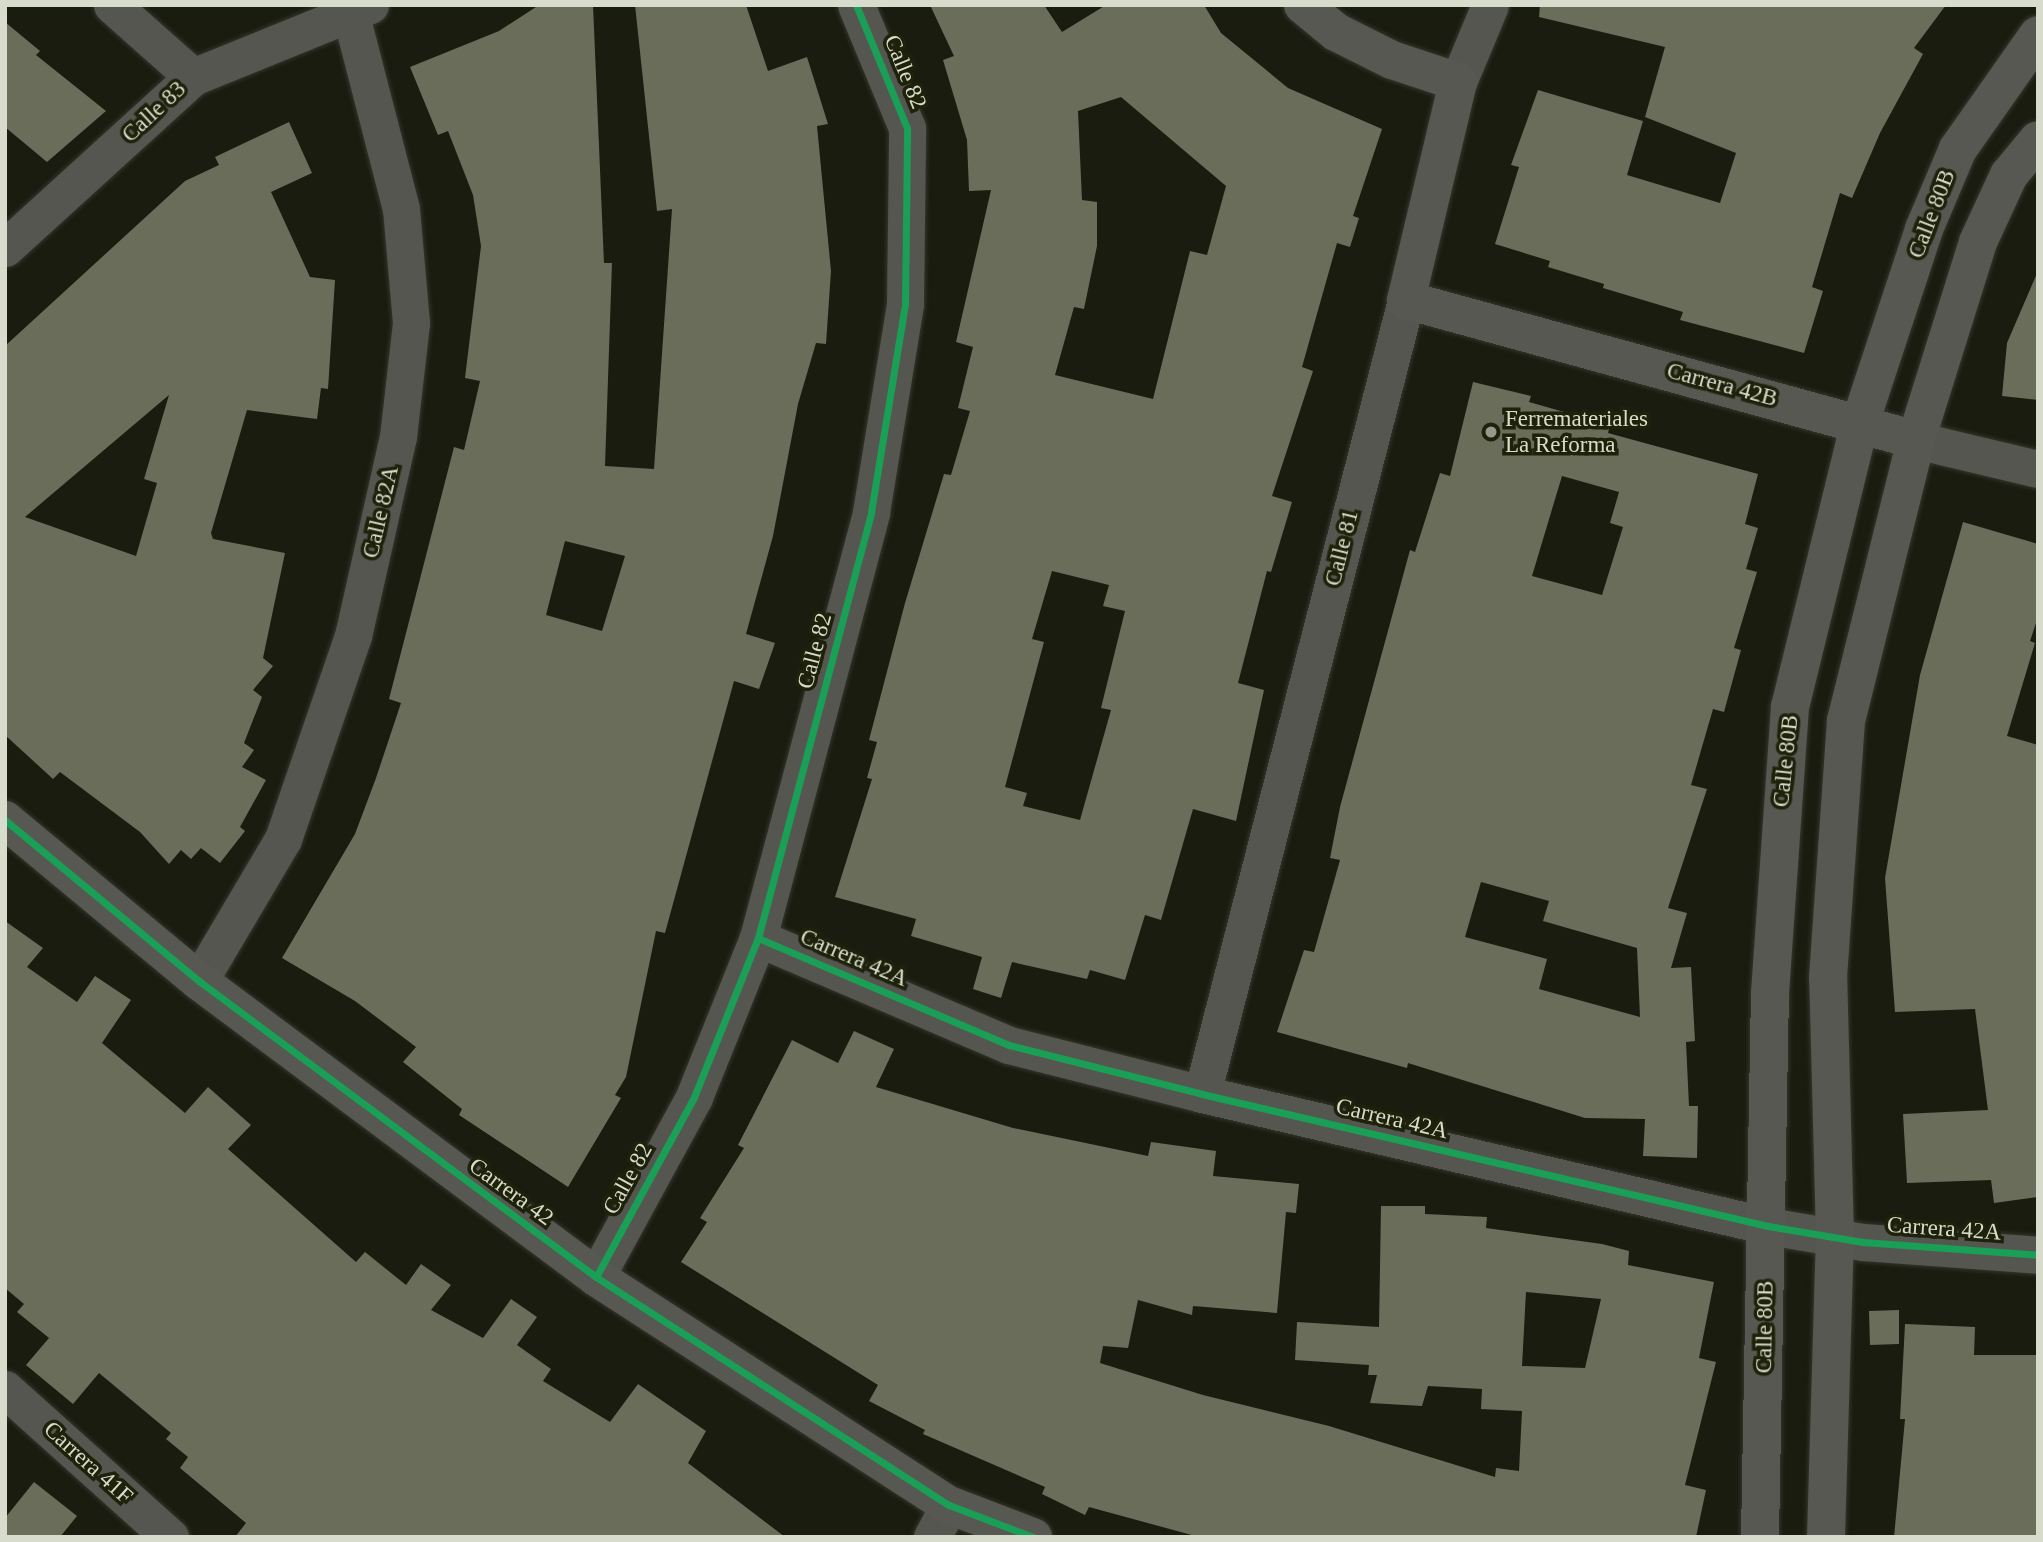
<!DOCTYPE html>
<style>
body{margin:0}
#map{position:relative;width:2043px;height:1542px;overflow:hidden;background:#1a1c10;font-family:Georgia,serif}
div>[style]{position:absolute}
.building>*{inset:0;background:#696d5a}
.roads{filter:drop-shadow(0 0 2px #34362b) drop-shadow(0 0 2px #34362b)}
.street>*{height:37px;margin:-18.5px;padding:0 18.5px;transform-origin:18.5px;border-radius:18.5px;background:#565651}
.secondary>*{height:38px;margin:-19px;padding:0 19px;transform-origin:19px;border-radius:19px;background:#565851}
.cycleway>*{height:7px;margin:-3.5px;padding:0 3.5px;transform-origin:3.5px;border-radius:3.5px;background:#1a9f57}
.dots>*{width:19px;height:19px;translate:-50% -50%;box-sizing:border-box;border:4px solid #1e220a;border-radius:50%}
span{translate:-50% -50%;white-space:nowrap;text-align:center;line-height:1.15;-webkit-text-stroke:7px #1e220a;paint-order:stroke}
.street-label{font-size:23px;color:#d8dccd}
.poi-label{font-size:23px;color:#d8dccd}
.left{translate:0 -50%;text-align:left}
.frame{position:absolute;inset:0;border:7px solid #d8dccd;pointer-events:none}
</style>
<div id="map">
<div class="building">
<i style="clip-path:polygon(evenodd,539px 5px,593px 5px,604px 263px,612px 263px,605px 466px,654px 469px,672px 209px,657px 211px,635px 5px,746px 5px,768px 71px,807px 57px,828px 124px,817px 126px,831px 271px,826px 344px,816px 343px,798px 404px,773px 536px,746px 634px,775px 643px,759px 689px,734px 681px,665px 933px,656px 931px,626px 1077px,615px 1095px,621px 1098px,568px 1187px,459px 1115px,462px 1109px,403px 1062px,416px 1047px,355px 1001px,282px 958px,355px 834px,376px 778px,401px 703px,389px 699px,454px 447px,464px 450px,480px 381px,465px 378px,481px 246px,473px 195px,448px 131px,438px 135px,410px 67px,499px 31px,539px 5px,565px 541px,625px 556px,602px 631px,546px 615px,565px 541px)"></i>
<i style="clip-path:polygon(evenodd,930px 5px,1044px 5px,1062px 32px,1106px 5px,1204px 5px,1221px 33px,1288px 88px,1382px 129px,1353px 216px,1359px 218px,1350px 247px,1337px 243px,1302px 367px,1313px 371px,1272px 496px,1292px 502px,1271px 572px,1267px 571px,1238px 683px,1264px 690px,1236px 821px,1193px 809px,1161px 920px,1145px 915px,1125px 980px,1090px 970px,1087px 979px,1012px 962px,1001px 998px,973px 989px,982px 957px,911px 936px,916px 919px,835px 897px,872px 779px,867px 778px,877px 742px,869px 740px,905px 603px,944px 474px,951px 475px,970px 411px,958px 408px,973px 347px,956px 342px,991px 190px,969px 191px,967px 140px,943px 60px,954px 56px,930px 5px,1121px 97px,1226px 186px,1207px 255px,1190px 251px,1153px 399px,1055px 375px,1074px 307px,1084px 309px,1097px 246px,1097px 202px,1082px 200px,1078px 111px,1121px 97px,930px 5px,1052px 571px,1109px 585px,1103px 606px,1125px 611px,1101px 708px,1111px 710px,1080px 820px,1023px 806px,1027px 793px,1005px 787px,1044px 642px,1032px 639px,1052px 571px)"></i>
<i style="clip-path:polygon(1540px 5px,1946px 5px,1914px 48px,1923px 54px,1880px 133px,1852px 198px,1840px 193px,1812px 287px,1823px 291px,1804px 353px,1680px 320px,1683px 312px,1603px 288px,1604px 284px,1548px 267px,1550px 261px,1495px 244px,1519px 167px,1511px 165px,1538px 90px,1643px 121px,1627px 175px,1720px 203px,1736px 153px,1645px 117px,1665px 47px,1539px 17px)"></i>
<i style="clip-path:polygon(5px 22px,40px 51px,36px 55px,106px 111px,47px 162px,5px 127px)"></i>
<i style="clip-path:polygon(evenodd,289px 122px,312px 173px,271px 192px,310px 277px,335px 280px,328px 389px,321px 388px,317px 419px,247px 410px,211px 533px,213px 539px,285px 553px,263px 658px,273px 666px,253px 690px,262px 697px,244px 743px,254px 750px,242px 767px,266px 780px,240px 827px,245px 831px,220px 863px,201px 848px,191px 859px,181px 850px,169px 864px,140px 832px,60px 772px,53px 779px,5px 735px,5px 346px,185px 181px,219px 165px,215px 157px,289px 122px,169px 395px,144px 479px,157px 483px,136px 556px,25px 517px,169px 395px)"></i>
<i style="clip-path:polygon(2038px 271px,2038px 400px,2002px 396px,2007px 343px)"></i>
<i style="clip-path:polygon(evenodd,1473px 382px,1531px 396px,1529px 402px,1610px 425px,1608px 433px,1758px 474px,1745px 524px,1758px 528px,1746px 569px,1757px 572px,1734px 648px,1741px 650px,1724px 712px,1713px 709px,1691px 785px,1707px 789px,1668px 908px,1687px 913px,1671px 968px,1691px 967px,1695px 1041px,1686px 1042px,1689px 1106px,1698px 1106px,1697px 1158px,1643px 1156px,1645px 1119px,1585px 1118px,1408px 1063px,1407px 1068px,1277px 1032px,1304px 950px,1314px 952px,1340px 860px,1330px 858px,1340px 807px,1410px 550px,1415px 552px,1440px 473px,1450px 476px,1473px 382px,1562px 476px,1619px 492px,1610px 523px,1623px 527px,1602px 595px,1532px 576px,1562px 476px,1473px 382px,1481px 882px,1549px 901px,1543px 921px,1637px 948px,1640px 1017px,1539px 989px,1547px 959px,1465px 937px,1481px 882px)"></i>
<i style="clip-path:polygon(1963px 522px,2038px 544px,2038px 617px,2030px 641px,2035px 643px,2007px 736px,2038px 745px,2038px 1197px,1994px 1203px,1991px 1180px,1907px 1183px,1903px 1114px,1988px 1110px,1975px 1009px,1895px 1012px,1885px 878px,1920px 675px)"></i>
<i style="clip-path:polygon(5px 921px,43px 948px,27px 967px,77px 1002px,95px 976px,131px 1000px,102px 1043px,185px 1113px,208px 1087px,251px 1125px,228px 1149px,356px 1262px,365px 1252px,406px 1285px,421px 1264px,451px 1285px,431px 1310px,483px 1338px,511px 1299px,537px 1317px,517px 1345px,551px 1369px,543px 1381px,610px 1422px,638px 1384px,706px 1431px,688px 1463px,785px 1537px,235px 1537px,246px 1523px,180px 1468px,188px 1457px,166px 1439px,171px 1433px,99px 1373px,73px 1404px,26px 1365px,49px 1338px,17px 1312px,24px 1304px,5px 1288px)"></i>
<i style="clip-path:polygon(evenodd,854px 1031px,894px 1049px,876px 1087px,1013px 1128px,1148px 1156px,1151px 1142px,1216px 1151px,1213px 1176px,1299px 1184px,1296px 1213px,1286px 1212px,1277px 1313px,1193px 1306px,1192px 1315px,1138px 1300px,1128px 1348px,1103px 1346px,1100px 1363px,1203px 1395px,1329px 1426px,1495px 1477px,1496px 1468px,1519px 1471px,1522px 1411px,1481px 1409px,1482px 1389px,1428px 1386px,1422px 1406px,1370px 1403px,1377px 1375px,1368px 1375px,1369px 1365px,1295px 1360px,1297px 1322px,1379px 1327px,1381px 1206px,1425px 1206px,1425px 1214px,1487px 1217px,1486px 1228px,1602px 1244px,1629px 1251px,1628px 1265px,1714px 1282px,1699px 1358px,1716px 1362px,1685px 1485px,1706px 1490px,1696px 1537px,1199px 1537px,1089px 1507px,1085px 1515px,1042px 1494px,1045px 1487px,923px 1434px,925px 1430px,869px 1401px,878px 1385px,681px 1262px,707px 1222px,700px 1218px,744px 1148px,738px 1145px,792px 1040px,838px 1063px,854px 1031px,1526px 1292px,1601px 1299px,1585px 1368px,1522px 1366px,1526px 1292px)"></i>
<i style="clip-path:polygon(1899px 1310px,1899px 1344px,1870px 1345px,1869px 1311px)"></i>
<i style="clip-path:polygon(1905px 1324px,1975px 1327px,1974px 1355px,2038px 1355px,2038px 1537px,1894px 1537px,1905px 1419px,1900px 1419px)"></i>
<i style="clip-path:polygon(34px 1482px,77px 1516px,60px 1537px,5px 1537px,5px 1518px)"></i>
</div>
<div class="roads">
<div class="street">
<i style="left:112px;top:5px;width:108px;rotate:41.6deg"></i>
<i style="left:1458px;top:82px;width:83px;rotate:-67.4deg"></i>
<i style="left:5px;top:248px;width:254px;rotate:-42.3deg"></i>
<i style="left:193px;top:77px;width:191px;rotate:-22.1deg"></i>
<i style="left:1916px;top:440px;width:125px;rotate:13.4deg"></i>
<i style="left:758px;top:938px;width:273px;rotate:23.1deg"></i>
<i style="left:1009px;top:1045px;width:199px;rotate:14.2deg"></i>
<i style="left:1202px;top:1094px;width:581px;rotate:13.13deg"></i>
<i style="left:1768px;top:1226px;width:96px;rotate:9.6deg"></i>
<i style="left:1863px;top:1242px;width:175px;rotate:4.2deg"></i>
<i style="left:199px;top:981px;width:165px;rotate:-59.4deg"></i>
<i style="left:283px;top:839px;width:215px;rotate:-71deg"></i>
<i style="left:353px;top:636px;width:204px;rotate:-77.3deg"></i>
<i style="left:398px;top:437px;width:115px;rotate:-83.5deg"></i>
<i style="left:411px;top:323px;width:114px;rotate:-95deg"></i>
<i style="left:401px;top:209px;width:200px;rotate:-104.5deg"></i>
<i style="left:1202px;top:1094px;width:820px;rotate:-75.59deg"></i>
<i style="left:596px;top:1277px;width:205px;rotate:-61.4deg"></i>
<i style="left:694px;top:1097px;width:171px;rotate:-68.1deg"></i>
<i style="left:758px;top:938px;width:441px;rotate:-75.1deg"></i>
<i style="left:871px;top:512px;width:211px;rotate:-80.7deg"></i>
<i style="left:905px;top:304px;width:176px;rotate:-89.3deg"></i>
<i style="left:907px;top:128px;width:133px;rotate:-112.5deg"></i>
<i style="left:5px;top:1389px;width:222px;rotate:41.9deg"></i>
<i style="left:932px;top:1537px;width:36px;rotate:-62deg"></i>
</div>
<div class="secondary">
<i style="left:1303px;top:5px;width:43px;rotate:39.3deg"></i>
<i style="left:1336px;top:32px;width:63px;rotate:26.6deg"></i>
<i style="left:1392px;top:60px;width:70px;rotate:18.4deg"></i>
<i style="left:1458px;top:82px;width:224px;rotate:103.4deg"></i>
<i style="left:1406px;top:300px;width:529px;rotate:15.35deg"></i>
<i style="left:5px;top:820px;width:252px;rotate:39.7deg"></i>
<i style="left:199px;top:981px;width:495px;rotate:36.7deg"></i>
<i style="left:596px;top:1277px;width:420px;rotate:32.9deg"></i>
<i style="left:949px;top:1505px;width:90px;rotate:20.9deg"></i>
<i style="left:1760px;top:1537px;width:544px;rotate:-88.95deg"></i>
<i style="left:1770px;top:993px;width:287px;rotate:-86deg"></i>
<i style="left:1790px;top:707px;width:292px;rotate:-76.2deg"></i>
<i style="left:1860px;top:423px;width:204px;rotate:-71.7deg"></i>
<i style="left:1924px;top:229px;width:87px;rotate:-67deg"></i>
<i style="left:1958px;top:149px;width:139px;rotate:-54.9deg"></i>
<i style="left:1826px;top:1537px;width:300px;rotate:-88.3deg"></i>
<i style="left:1835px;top:1237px;width:259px;rotate:-91.5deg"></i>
<i style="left:1828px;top:978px;width:258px;rotate:-86deg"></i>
<i style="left:1846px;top:721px;width:290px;rotate:-76deg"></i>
<i style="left:1916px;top:440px;width:207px;rotate:-72.6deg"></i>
<i style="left:1978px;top:242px;width:74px;rotate:-65.2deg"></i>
<i style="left:2009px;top:175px;width:45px;rotate:-50.4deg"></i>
</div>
</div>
<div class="cycleway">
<i style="left:5px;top:820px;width:252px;rotate:39.7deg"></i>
<i style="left:199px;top:981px;width:495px;rotate:36.7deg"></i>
<i style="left:596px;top:1277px;width:420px;rotate:32.9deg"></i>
<i style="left:949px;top:1505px;width:90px;rotate:20.9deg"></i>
<i style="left:758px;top:938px;width:273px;rotate:23.1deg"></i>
<i style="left:1009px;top:1045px;width:199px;rotate:14.2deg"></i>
<i style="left:1202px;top:1094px;width:581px;rotate:13.13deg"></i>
<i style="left:1768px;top:1226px;width:96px;rotate:9.6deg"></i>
<i style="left:1863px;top:1242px;width:175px;rotate:4.2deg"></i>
<i style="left:596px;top:1277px;width:205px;rotate:-61.4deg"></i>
<i style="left:694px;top:1097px;width:171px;rotate:-68.1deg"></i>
<i style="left:758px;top:938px;width:441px;rotate:-75.1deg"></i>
<i style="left:871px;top:512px;width:211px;rotate:-80.7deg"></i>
<i style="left:905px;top:304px;width:176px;rotate:-89.3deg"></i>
<i style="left:907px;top:128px;width:133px;rotate:-112.5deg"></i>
</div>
<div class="dots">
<i style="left:1491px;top:432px;background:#96998b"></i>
</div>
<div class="street-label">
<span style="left:905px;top:72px;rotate:68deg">Calle 82</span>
<span style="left:154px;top:112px;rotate:-43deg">Calle 83</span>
<span style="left:1932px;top:214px;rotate:-69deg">Calle 80B</span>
<span style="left:1722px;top:385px;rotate:15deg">Carrera 42B</span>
<span style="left:381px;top:512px;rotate:-77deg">Calle 82A</span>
<span style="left:1342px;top:548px;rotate:-76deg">Calle 81</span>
<span style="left:815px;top:651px;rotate:-75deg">Calle 82</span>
<span style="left:1786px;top:761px;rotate:-84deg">Calle 80B</span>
<span style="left:854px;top:958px;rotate:23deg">Carrera 42A</span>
<span style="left:1392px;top:1119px;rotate:13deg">Carrera 42A</span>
<span style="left:628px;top:1179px;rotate:-61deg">Calle 82</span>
<span style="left:511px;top:1192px;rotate:36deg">Carrera 42</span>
<span style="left:1944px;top:1229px;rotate:4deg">Carrera 42A</span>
<span style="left:1765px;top:1327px;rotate:-89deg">Calle 80B</span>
<span style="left:88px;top:1463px;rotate:42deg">Carrera 41F</span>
</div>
<div class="poi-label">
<span class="left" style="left:1505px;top:432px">Ferremateriales<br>La Reforma</span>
</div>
<div class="frame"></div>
</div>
